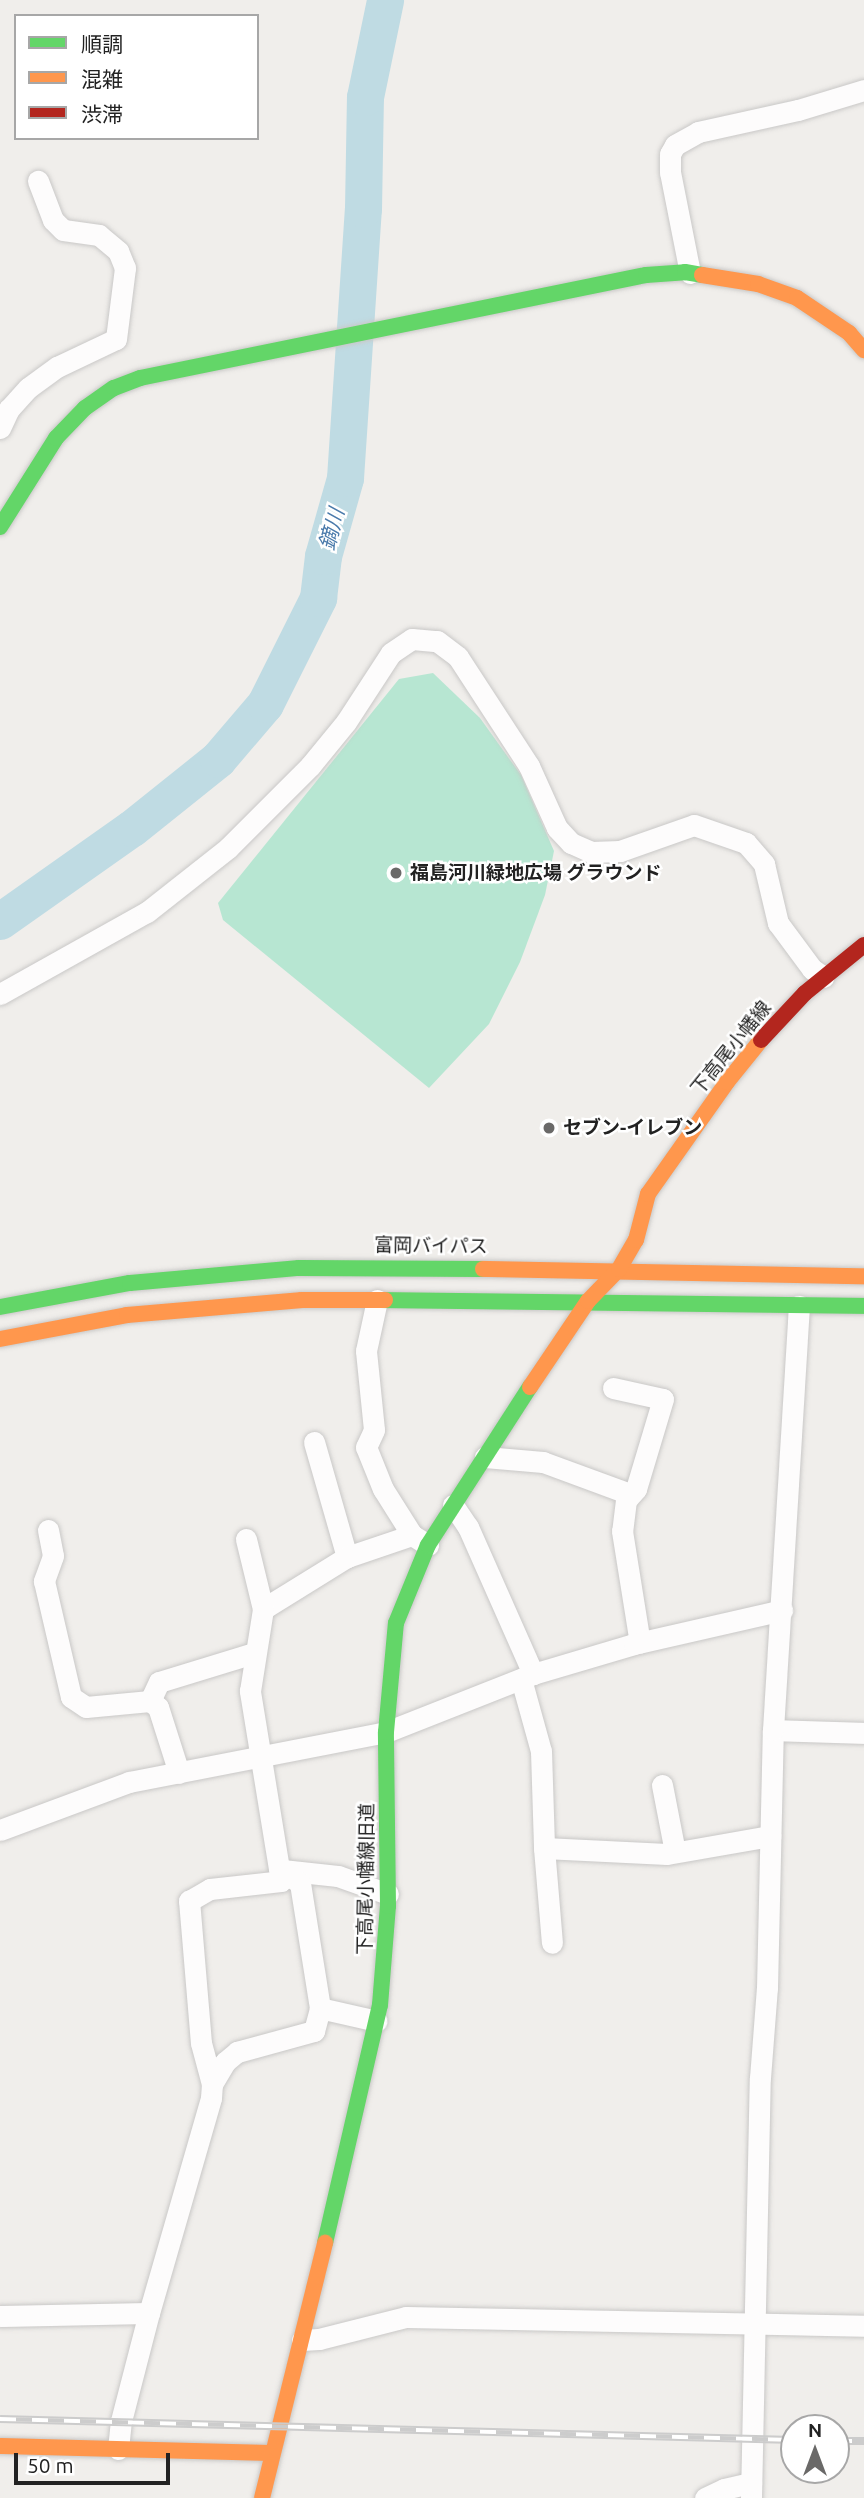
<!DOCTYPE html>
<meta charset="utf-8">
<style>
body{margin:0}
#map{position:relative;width:864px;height:2498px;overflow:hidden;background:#f0eeeb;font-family:Ubuntu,"Noto Sans JP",sans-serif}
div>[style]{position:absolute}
.pitch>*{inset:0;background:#b7e6d2}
.river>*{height:37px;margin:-18.5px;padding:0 18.5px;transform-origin:18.5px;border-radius:18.5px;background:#bfdbe3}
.roads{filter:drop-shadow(0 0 2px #c9c8c7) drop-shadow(0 0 2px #c9c8c7)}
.street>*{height:21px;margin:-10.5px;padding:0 10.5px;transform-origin:10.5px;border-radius:10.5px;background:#fdfcfc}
.fast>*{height:16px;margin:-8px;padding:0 8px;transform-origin:8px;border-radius:8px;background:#63d668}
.slow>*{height:16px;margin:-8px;padding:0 8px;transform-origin:8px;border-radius:8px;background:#ff974d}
.jam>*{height:16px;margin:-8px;padding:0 8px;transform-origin:8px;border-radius:8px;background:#b3261e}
.rail>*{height:8px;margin-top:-4px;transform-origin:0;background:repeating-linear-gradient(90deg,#fff 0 16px,#ccc 0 32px);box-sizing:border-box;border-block:2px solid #ccc}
.dots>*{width:19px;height:19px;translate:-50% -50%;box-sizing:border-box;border:4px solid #fff;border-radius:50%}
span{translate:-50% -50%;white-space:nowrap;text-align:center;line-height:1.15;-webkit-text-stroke:5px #fff;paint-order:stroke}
.poi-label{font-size:19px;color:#222;font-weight:700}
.left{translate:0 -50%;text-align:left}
.street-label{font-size:19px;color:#222}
.water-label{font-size:21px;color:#4a7aab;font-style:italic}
.legend{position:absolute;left:14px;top:14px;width:245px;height:126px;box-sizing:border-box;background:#fff;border:2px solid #a7a7a7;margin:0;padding:9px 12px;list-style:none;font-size:21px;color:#222}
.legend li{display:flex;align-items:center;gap:14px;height:35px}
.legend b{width:35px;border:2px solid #a7a7a7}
.north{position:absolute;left:780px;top:2414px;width:70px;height:70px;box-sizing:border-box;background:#fff;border:2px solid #a7a7a7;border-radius:50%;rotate:0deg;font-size:19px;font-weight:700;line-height:28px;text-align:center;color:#222}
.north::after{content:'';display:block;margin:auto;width:24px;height:32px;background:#6a6968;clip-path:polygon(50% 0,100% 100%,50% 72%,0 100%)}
.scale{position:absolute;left:14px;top:2453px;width:156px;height:32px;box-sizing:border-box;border:4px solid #222;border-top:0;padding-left:9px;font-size:21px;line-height:24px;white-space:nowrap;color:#222;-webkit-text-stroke:5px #fff;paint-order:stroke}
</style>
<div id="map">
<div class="pitch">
<i style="clip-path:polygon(433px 673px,480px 718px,521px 775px,554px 851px,545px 895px,520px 962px,489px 1024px,429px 1088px,223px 920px,218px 903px,399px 679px)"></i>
</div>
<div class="river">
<i style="left:0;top:921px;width:161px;rotate:-35.2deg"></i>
<i style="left:132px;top:828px;width:110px;rotate:-38.7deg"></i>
<i style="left:218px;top:759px;width:72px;rotate:-49.5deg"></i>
<i style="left:265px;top:704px;width:119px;rotate:-63.4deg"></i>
<i style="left:318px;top:598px;width:42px;rotate:-83.2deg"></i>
<i style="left:323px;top:556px;width:81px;rotate:-74.2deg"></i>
<i style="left:345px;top:478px;width:270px;rotate:-86.2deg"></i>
<i style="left:363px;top:209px;width:112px;rotate:-89deg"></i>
<i style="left:365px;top:97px;width:99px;rotate:-78.3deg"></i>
</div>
<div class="roads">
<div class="street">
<i style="left:690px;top:273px;width:103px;rotate:-101.2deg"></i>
<i style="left:670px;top:172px;width:18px;rotate:-90deg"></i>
<i style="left:670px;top:154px;width:10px;rotate:-61deg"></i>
<i style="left:675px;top:145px;width:26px;rotate:-29deg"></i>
<i style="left:698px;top:132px;width:102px;rotate:-12.4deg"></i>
<i style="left:798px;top:110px;width:69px;rotate:-16.9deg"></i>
<i style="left:0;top:428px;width:21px;rotate:-65deg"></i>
<i style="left:9px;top:409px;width:28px;rotate:-48deg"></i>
<i style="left:28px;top:388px;width:36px;rotate:-36deg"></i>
<i style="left:57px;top:367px;width:65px;rotate:-25.4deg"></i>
<i style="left:116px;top:339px;width:72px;rotate:-82.8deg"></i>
<i style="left:125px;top:268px;width:18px;rotate:-112deg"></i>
<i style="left:118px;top:251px;width:25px;rotate:-140deg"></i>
<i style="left:99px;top:235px;width:36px;rotate:-172deg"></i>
<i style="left:63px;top:230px;width:14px;rotate:-135deg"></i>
<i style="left:53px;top:220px;width:42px;rotate:-111deg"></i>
<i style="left:0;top:994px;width:168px;rotate:-29.2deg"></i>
<i style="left:147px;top:912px;width:103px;rotate:-38.3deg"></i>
<i style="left:228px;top:848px;width:116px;rotate:-45deg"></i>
<i style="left:310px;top:766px;width:57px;rotate:-50.7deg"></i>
<i style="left:346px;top:722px;width:82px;rotate:-56.9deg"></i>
<i style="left:391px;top:653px;width:25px;rotate:-34deg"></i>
<i style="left:412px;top:639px;width:25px;rotate:5deg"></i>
<i style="left:437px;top:641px;width:26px;rotate:37deg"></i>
<i style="left:458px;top:657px;width:130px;rotate:56.9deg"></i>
<i style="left:529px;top:766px;width:68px;rotate:65.7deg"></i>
<i style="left:557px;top:828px;width:21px;rotate:47deg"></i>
<i style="left:571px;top:843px;width:22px;rotate:24deg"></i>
<i style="left:591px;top:852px;width:29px;rotate:-2deg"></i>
<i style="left:620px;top:851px;width:78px;rotate:-19.4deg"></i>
<i style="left:694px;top:825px;width:55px;rotate:19.1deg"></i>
<i style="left:746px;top:843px;width:28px;rotate:49deg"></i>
<i style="left:764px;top:864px;width:61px;rotate:76.7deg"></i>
<i style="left:778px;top:923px;width:57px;rotate:53.5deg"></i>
<i style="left:812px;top:969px;width:14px;rotate:34deg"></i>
<i style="left:377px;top:1300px;width:52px;rotate:102.2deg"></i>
<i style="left:366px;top:1351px;width:79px;rotate:84.2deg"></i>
<i style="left:374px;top:1430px;width:19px;rotate:115deg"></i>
<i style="left:366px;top:1447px;width:45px;rotate:68deg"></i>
<i style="left:383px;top:1489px;width:54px;rotate:57.8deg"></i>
<i style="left:412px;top:1535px;width:19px;rotate:32deg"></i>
<i style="left:613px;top:1388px;width:51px;rotate:12.4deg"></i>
<i style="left:663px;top:1399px;width:94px;rotate:106.7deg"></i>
<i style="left:636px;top:1489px;width:15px;rotate:132deg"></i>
<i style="left:626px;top:1500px;width:31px;rotate:97deg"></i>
<i style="left:622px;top:1531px;width:113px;rotate:80.9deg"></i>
<i style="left:314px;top:1442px;width:120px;rotate:74deg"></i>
<i style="left:485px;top:1457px;width:58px;rotate:4.9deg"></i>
<i style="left:543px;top:1462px;width:93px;rotate:20.2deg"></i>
<i style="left:453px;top:1505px;width:27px;rotate:56deg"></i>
<i style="left:468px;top:1527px;width:161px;rotate:66.1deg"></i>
<i style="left:48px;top:1530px;width:26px;rotate:79deg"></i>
<i style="left:53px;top:1556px;width:27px;rotate:110deg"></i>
<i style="left:44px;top:1581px;width:119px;rotate:76.9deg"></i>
<i style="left:71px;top:1697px;width:18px;rotate:34deg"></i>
<i style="left:86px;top:1707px;width:64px;rotate:-5.4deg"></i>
<i style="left:150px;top:1701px;width:10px;rotate:37deg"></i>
<i style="left:158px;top:1707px;width:69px;rotate:72.3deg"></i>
<i style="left:263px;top:1609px;width:99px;rotate:-31.8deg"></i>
<i style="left:347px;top:1557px;width:69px;rotate:-18.7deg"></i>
<i style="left:521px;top:1679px;width:75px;rotate:74.5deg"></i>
<i style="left:541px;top:1751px;width:97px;rotate:88.2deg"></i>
<i style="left:544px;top:1848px;width:95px;rotate:85.2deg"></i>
<i style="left:150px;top:1701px;width:21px;rotate:-65deg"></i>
<i style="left:159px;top:1682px;width:99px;rotate:-17deg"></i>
<i style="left:773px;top:1730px;width:91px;rotate:1.9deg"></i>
<i style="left:662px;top:1785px;width:68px;rotate:79deg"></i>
<i style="left:0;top:1830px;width:138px;rotate:-20.4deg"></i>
<i style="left:129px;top:1782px;width:262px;rotate:-11deg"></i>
<i style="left:386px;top:1732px;width:158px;rotate:-21.5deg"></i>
<i style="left:533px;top:1674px;width:105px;rotate:-16.5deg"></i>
<i style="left:634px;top:1644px;width:152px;rotate:-12.9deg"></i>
<i style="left:544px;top:1848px;width:123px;rotate:2.8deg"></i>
<i style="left:667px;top:1854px;width:105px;rotate:-9.9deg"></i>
<i style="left:282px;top:1870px;width:56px;rotate:6.1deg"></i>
<i style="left:338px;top:1876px;width:53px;rotate:19.8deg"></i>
<i style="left:320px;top:2008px;width:58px;rotate:12.8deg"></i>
<i style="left:212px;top:2084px;width:26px;rotate:-59deg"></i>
<i style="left:225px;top:2062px;width:16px;rotate:-40deg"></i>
<i style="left:237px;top:2052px;width:80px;rotate:-15.3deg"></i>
<i style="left:314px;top:2031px;width:24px;rotate:-75deg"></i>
<i style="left:320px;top:2008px;width:127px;rotate:-99.1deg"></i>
<i style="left:300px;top:1883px;width:25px;rotate:-146deg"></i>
<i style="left:0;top:2316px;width:149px;rotate:-1.2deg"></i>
<i style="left:302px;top:2340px;width:17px;rotate:-3deg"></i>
<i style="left:319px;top:2339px;width:90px;rotate:-14.2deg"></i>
<i style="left:406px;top:2317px;width:458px;rotate:1.1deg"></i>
<i style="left:118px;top:2449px;width:28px;rotate:-84deg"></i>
<i style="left:121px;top:2421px;width:112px;rotate:-75.5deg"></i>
<i style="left:149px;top:2313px;width:224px;rotate:-73.9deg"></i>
<i style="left:211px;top:2098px;width:14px;rotate:-86deg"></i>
<i style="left:212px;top:2084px;width:42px;rotate:-105deg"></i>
<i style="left:201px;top:2043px;width:143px;rotate:-94.8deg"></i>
<i style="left:189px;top:1901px;width:24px;rotate:-30deg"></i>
<i style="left:210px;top:1889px;width:71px;rotate:-6.4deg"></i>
<i style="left:281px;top:1881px;width:193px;rotate:-99.3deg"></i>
<i style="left:250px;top:1691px;width:83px;rotate:-81deg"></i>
<i style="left:263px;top:1609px;width:72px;rotate:-103.7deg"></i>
<i style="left:705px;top:2498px;width:21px;rotate:-25deg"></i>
<i style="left:724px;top:2489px;width:28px;rotate:-13deg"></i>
<i style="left:751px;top:2498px;width:420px;rotate:-88.8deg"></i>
<i style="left:760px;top:2078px;width:90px;rotate:-85.6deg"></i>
<i style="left:767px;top:1988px;width:258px;rotate:-88.7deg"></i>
<i style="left:773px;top:1730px;width:425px;rotate:-86.5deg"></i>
</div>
<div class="fast">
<i style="left:0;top:527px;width:105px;rotate:-57.8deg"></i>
<i style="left:56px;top:438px;width:42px;rotate:-46deg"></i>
<i style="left:85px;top:408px;width:35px;rotate:-35deg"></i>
<i style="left:114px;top:388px;width:28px;rotate:-21deg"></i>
<i style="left:140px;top:378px;width:516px;rotate:-11.51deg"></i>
<i style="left:646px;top:275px;width:39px;rotate:-4deg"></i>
<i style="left:685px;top:272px;width:17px;rotate:10deg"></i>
<i style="left:385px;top:1300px;width:479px;rotate:0.7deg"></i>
<i style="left:0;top:1307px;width:132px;rotate:-10.5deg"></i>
<i style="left:130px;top:1283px;width:170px;rotate:-5.1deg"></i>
<i style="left:299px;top:1268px;width:184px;rotate:0.3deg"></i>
<i style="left:325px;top:2243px;width:244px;rotate:-77deg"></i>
<i style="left:380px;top:2005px;width:99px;rotate:-85.4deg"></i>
<i style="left:388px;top:1906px;width:174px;rotate:-90.7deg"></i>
<i style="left:386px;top:1732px;width:109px;rotate:-84.8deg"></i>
<i style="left:396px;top:1623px;width:84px;rotate:-67.7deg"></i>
<i style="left:428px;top:1545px;width:188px;rotate:-57.2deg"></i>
</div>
<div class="slow">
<i style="left:702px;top:275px;width:57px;rotate:9.1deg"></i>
<i style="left:758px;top:284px;width:41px;rotate:19.7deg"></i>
<i style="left:797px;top:298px;width:63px;rotate:33.9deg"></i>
<i style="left:849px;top:333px;width:23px;rotate:49deg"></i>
<i style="left:483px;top:1269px;width:381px;rotate:1.1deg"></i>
<i style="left:0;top:1339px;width:129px;rotate:-10.7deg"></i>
<i style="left:127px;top:1315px;width:176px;rotate:-4.9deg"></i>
<i style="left:302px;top:1300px;width:83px"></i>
<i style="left:530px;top:1387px;width:104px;rotate:-56deg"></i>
<i style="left:588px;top:1301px;width:45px;rotate:-45.9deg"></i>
<i style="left:619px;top:1269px;width:34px;rotate:-60deg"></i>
<i style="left:636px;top:1240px;width:48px;rotate:-75.4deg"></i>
<i style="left:648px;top:1194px;width:137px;rotate:-54.8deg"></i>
<i style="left:727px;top:1082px;width:54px;rotate:-51deg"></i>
<i style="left:0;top:2446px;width:272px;rotate:1.5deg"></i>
<i style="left:262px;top:2498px;width:263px;rotate:-76.1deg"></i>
</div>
<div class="jam">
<i style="left:761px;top:1040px;width:64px;rotate:-46.9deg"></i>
<i style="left:805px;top:993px;width:76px;rotate:-39.1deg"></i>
</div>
</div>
<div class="rail">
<i style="left:0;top:2419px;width:794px;rotate:1.52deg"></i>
<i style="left:836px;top:2441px;width:28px"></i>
</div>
<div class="dots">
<i style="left:396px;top:873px;background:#6a6968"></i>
<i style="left:549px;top:1128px;background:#6a6968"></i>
</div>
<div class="poi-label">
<span class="left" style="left:410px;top:873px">福島河川緑地広場 グラウンド</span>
<span class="left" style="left:563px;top:1128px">セブン-イレブン</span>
</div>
<div class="street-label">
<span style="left:731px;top:1048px;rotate:-51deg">下高尾小幡線</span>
<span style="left:431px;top:1246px;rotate:1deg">富岡バイパス</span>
<span style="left:366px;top:1879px;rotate:-89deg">下高尾小幡線旧道</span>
</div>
<div class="water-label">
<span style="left:331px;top:529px;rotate:-75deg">鏑川</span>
</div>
<ul class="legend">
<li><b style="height:9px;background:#63d668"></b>順調</li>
<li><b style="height:9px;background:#ff974d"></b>混雑</li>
<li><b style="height:9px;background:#b3261e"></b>渋滞</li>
</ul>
<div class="north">N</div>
<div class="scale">50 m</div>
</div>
